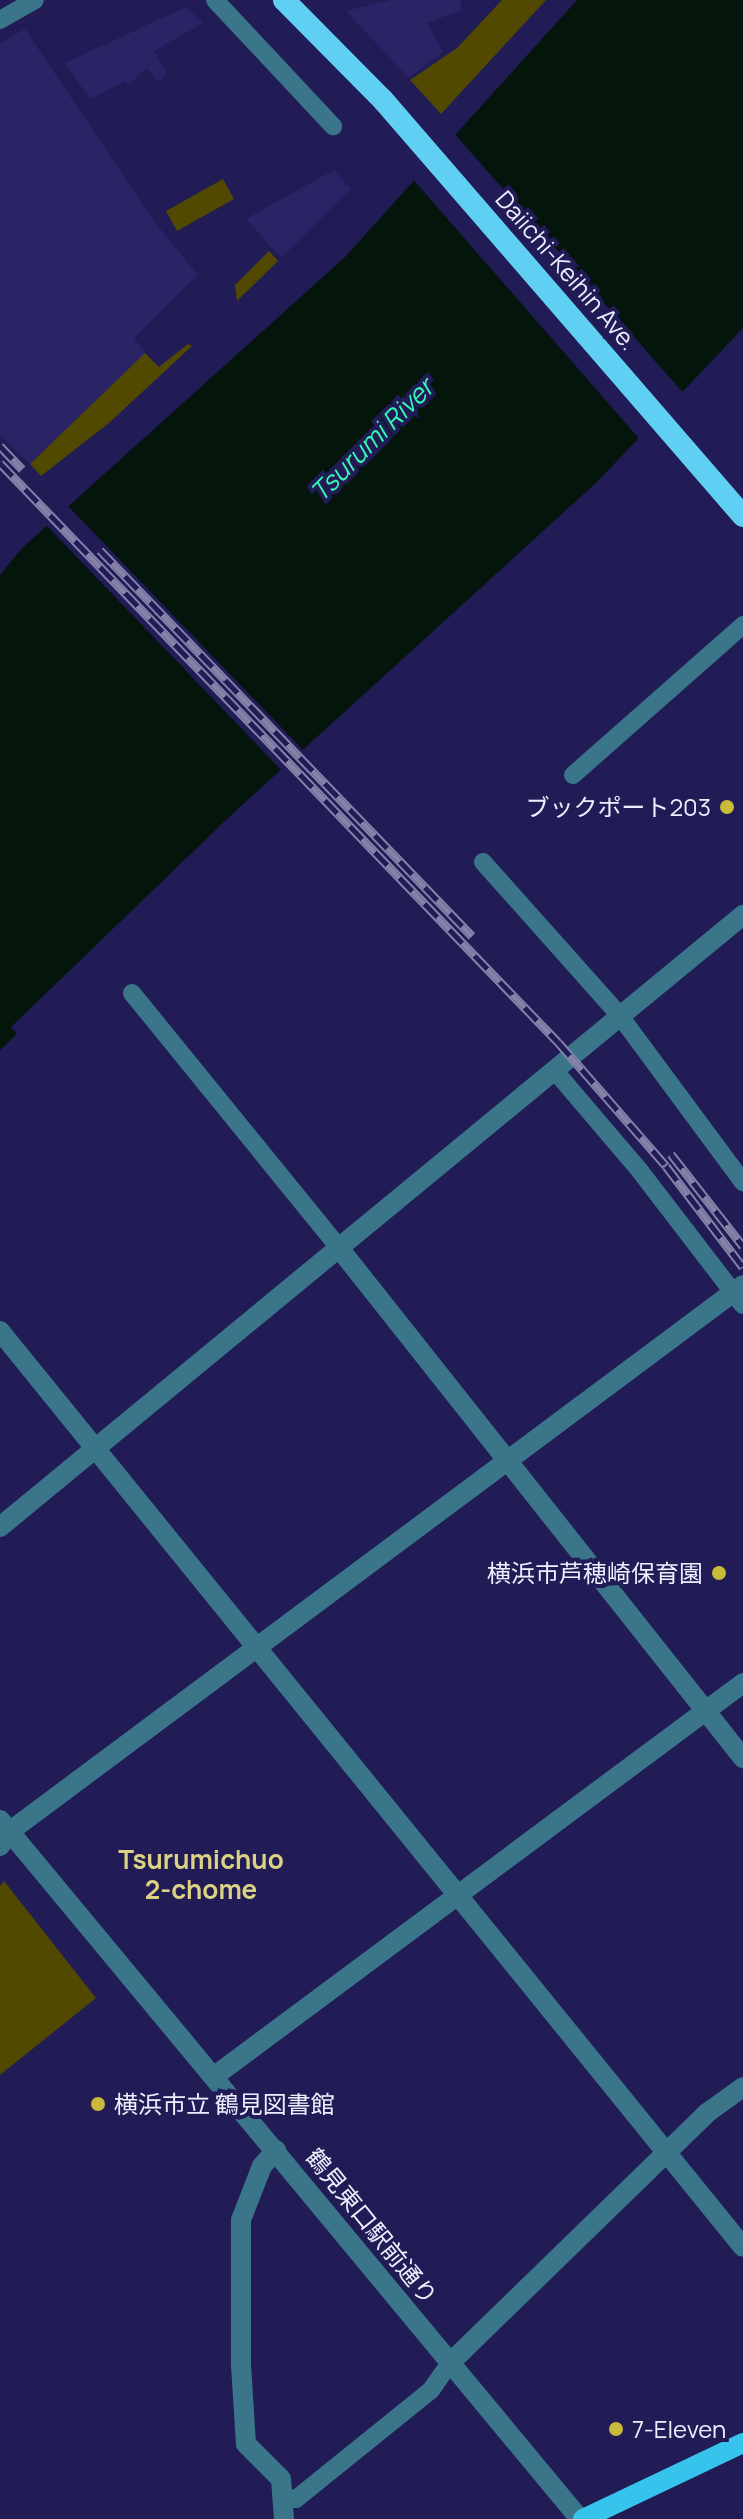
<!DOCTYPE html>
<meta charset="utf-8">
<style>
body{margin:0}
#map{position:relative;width:743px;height:2519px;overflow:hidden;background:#211b56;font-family:Manrope,"Noto Sans JP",sans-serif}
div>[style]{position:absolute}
.built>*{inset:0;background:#2a2466}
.green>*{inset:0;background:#514900}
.water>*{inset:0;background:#04150c}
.pier>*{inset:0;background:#211b56}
.minor>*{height:18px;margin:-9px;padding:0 9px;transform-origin:9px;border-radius:9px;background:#3b7589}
.tertiary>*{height:20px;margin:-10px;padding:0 10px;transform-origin:10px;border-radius:10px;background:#3b7589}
.primary>*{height:20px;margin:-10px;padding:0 10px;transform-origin:10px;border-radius:10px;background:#36c4ed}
.trunk>*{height:22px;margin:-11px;padding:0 11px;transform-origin:11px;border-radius:11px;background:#5fd0f3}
.rail>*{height:9px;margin-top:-4.5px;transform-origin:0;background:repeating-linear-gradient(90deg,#211b56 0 18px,#8482a8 0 36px);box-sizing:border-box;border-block:2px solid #8482a8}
.dots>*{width:22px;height:22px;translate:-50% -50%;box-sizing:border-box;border:4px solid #211b56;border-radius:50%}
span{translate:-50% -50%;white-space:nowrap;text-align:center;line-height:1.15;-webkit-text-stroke:8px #211b56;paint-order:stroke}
.street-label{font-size:24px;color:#eeeffe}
.poi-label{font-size:24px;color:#eeeffe}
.right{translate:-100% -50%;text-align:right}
.left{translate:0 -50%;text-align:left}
.water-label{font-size:26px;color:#36fab1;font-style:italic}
.neighbourhood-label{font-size:26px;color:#dcd283;font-weight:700}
</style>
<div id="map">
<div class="built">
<i style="clip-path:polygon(391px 0,460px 0,462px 10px,427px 23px,443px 52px,409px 78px,346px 11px)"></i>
<i style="clip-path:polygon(186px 7px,203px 23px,154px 51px,167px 74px,158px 82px,147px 68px,129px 85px,125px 81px,90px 99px,65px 63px)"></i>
<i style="clip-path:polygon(25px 29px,153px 220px,198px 275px,134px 338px,145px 353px,30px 464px,0 436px,0 43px)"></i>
<i style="clip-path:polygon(334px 170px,351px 189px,281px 258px,246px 219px)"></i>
</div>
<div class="green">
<i style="clip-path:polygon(502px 0,546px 0,441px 114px,410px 80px,457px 48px)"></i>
<i style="clip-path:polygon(223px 179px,234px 199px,177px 231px,166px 211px)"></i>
<i style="clip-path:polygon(269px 251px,278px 261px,237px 301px,235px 285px)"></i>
<i style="clip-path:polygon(188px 344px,192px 346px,109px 423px,41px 476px,30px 464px,145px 353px,159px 367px)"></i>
<i style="clip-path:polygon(4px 1881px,96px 1998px,0 2075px,0 1886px)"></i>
</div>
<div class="water">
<i style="clip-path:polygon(577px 0,743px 0,743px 328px,598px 481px,228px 818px,11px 1027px,17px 1034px,0 1050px,0 575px,21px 549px,345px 257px)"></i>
</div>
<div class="pier">
<i style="clip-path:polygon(452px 131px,687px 397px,642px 442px,411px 177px)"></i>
<i style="clip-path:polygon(66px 504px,305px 752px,283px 772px,45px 524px)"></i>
</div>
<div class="minor">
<i style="left:215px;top:0;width:173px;rotate:46.9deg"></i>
<i style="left:0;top:20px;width:40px;rotate:-29.7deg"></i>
<i style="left:573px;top:775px;width:227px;rotate:-41.4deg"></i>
<i style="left:483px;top:862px;width:206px;rotate:48.3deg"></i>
<i style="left:620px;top:1016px;width:207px;rotate:53.5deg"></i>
<i style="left:132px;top:993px;width:328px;rotate:50.9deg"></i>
<i style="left:555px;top:1071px;width:131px;rotate:49.6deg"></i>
<i style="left:640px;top:1171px;width:169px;rotate:52.5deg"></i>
<i style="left:284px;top:2498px;width:12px;rotate:5deg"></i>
<i style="left:296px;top:2499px;width:174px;rotate:-38.9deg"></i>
<i style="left:431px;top:2390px;width:33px;rotate:-55deg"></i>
</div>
<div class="tertiary">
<i style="left:339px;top:1248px;width:651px;rotate:51.62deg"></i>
<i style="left:0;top:1331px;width:1179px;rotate:50.95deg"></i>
<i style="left:0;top:1527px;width:963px;rotate:-39.48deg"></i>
<i style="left:0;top:1820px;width:908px;rotate:50.32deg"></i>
<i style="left:0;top:1846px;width:17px;rotate:-57deg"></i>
<i style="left:9px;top:1832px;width:915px;rotate:-36.69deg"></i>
<i style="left:216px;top:2075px;width:657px;rotate:-36.64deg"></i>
<i style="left:276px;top:2150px;width:21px;rotate:131deg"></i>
<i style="left:262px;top:2166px;width:58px;rotate:111.3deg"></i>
<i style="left:241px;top:2220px;width:145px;rotate:90deg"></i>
<i style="left:241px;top:2365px;width:79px;rotate:86.4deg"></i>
<i style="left:246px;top:2444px;width:49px;rotate:45deg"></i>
<i style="left:281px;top:2479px;width:40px;rotate:85.7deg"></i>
<i style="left:450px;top:2363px;width:359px;rotate:-44.2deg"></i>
<i style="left:707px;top:2113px;width:44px;rotate:-35.8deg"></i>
</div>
<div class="primary">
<i style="left:583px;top:2519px;width:177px;rotate:-25.4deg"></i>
</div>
<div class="trunk">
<i style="left:284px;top:0;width:141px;rotate:45.3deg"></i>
<i style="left:383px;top:100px;width:550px;rotate:49.13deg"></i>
</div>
<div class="rail">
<i style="left:0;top:446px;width:32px;rotate:46deg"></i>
<i style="left:0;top:463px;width:804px;rotate:46.06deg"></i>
<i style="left:558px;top:1042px;width:164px;rotate:48.9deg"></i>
<i style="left:666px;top:1166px;width:127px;rotate:52.7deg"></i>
<i style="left:100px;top:550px;width:536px;rotate:46.06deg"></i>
<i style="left:671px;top:1154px;width:117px;rotate:52deg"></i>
</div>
<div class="dots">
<i style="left:727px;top:807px;background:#caba3a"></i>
<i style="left:719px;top:1573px;background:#caba3a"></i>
<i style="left:98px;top:2104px;background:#caba3a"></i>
<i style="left:616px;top:2429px;background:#caba3a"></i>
</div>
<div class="street-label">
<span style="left:567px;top:270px;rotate:49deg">Daiichi-Keihin Ave.</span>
<span style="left:372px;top:2226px;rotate:51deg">鶴見東口駅前通り</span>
</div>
<div class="poi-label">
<span class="right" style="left:711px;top:807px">ブックポート203</span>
<span class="right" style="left:703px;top:1573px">横浜市芦穂崎保育園</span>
<span class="left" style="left:114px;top:2104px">横浜市立 鶴見図書館</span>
<span class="left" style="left:632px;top:2429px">7-Eleven</span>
</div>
<div class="water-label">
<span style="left:372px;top:440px;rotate:-45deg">Tsurumi River</span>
</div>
<div class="neighbourhood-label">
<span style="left:201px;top:1875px">Tsurumichuo<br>2-chome</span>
</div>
</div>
